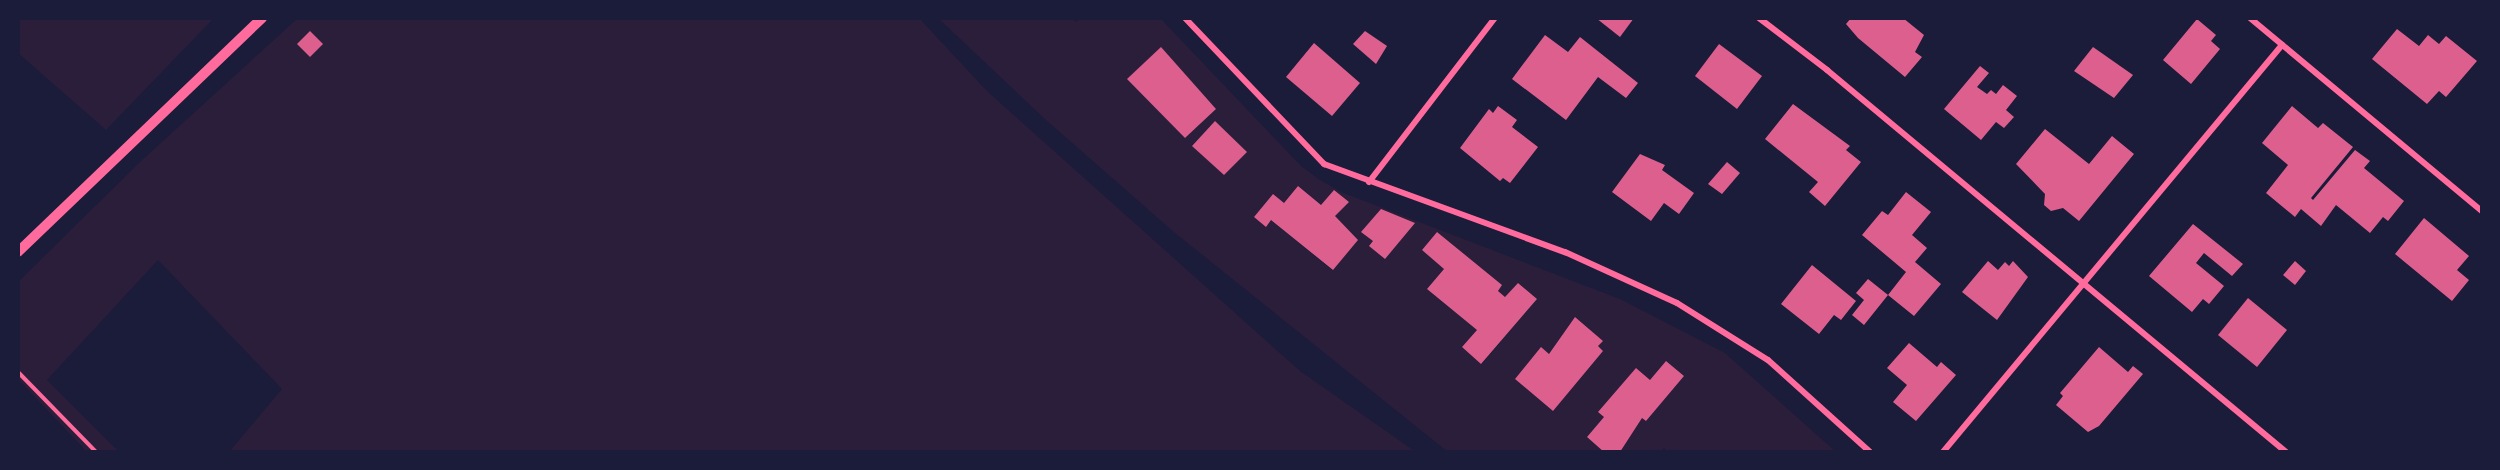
<!DOCTYPE html>
<style>
body{margin:0}
#map{position:relative;width:2500px;height:470px;overflow:hidden;background:#1b1b3a;font-family:"Playfair Display",serif}
div>[style]{position:absolute}
.green>*{inset:0;background:#2a1e3b}
.building>*{inset:0;background:#dd5f8e}
.path>*{height:4px;margin:-2px;padding:0 2px;transform-origin:2px;border-radius:2px;background:#ff6b9d}
.minor>*{height:6px;margin:-3px;padding:0 3px;transform-origin:3px;border-radius:3px;background:#ff6b9d}
.tertiary>*{height:10px;margin:-5px;padding:0 5px;transform-origin:5px;border-radius:5px;background:#ff6b9d}
span{translate:-50% -50%;white-space:nowrap;text-align:center;line-height:1.15;-webkit-text-stroke:4.5px #1b1b3a;paint-order:stroke}
.frame{position:absolute;inset:0;border:20px solid #1b1b3a;pointer-events:none}
</style>
<div id="map">
<div class="green">
<i style="clip-path:polygon(18px 18px,214px 18px,106px 130px,18px 53px)"></i>
<i style="clip-path:polygon(298px 18px,919px 18px,987px 91px,1300px 371px,1416px 452px,229px 452px,282px 389px,158px 260px,47px 380px,119px 452px,87px 452px,18px 379px,18px 282px,141px 161px)"></i>
<i style="clip-path:polygon(evenodd,938px 18px,1072px 18px,1076px 22px,1081px 18px,1160px 18px,1301px 166px,1320px 180px,1341px 192px,1620px 299px,1725px 353px,1836px 452px,1668px 452px,1664px 448px,1660px 452px,1620px 452px,1642px 418px,1646px 421px,1684px 376px,1666px 361px,1650px 380px,1636px 368px,1599px 412px,1604px 417px,1587px 437px,1604px 452px,1448px 452px,1175px 233px,1046px 120px,938px 18px,1195px 86px,1216px 109px,1185px 138px,1165px 116px,1195px 86px,938px 18px,1215px 121px,1247px 152px,1224px 175px,1192px 145px,1215px 121px,938px 18px,1298px 186px,1321px 205px,1349px 202px,1335px 216px,1357px 240px,1332px 270px,1271px 220px,1266px 226px,1254px 217px,1273px 194px,1284px 203px,1298px 186px,938px 18px,1437px 232px,1502px 285px,1498px 291px,1505px 297px,1518px 283px,1537px 299px,1482px 364px,1462px 347px,1477px 330px,1427px 289px,1444px 269px,1422px 250px,1437px 232px,938px 18px,1575px 317px,1603px 341px,1598px 346px,1603px 351px,1553px 411px,1515px 379px,1541px 348px,1549px 354px,1575px 317px)"></i>
</div>
<div class="building">
<i style="clip-path:polygon(1596px 18px,1634px 18px,1620px 37px)"></i>
<i style="clip-path:polygon(1851px 18px,1903px 18px,1924px 35px,1915px 52px,1922px 57px,1905px 77px,1858px 38px,1846px 24px)"></i>
<i style="clip-path:polygon(2197px 19px,2216px 35px,2211px 41px,2220px 49px,2191px 84px,2163px 60px)"></i>
<i style="clip-path:polygon(2397px 29px,2419px 46px,2428px 35px,2439px 44px,2446px 36px,2477px 61px,2446px 97px,2439px 91px,2427px 104px,2372px 59px)"></i>
<i style="clip-path:polygon(310px 31px,323px 44px,310px 57px,297px 44px)"></i>
<i style="clip-path:polygon(1365px 31px,1387px 46px,1376px 64px,1353px 44px)"></i>
<i style="clip-path:polygon(1545px 35px,1568px 52px,1580px 37px,1638px 83px,1626px 98px,1598px 77px,1566px 120px,1512px 79px)"></i>
<i style="clip-path:polygon(1314px 43px,1360px 83px,1332px 116px,1286px 77px)"></i>
<i style="clip-path:polygon(1719px 44px,1762px 76px,1737px 109px,1695px 76px)"></i>
<i style="clip-path:polygon(1161px 47px,1216px 109px,1185px 138px,1127px 79px)"></i>
<i style="clip-path:polygon(2093px 47px,2133px 75px,2114px 98px,2074px 71px)"></i>
<i style="clip-path:polygon(1980px 66px,1989px 73px,1977px 87px,1987px 94px,1991px 90px,1996px 94px,2003px 85px,2017px 96px,2006px 110px,2014px 117px,2004px 128px,1996px 122px,1981px 140px,1944px 109px)"></i>
<i style="clip-path:polygon(1793px 104px,1850px 146px,1846px 150px,1861px 162px,1825px 206px,1809px 192px,1818px 182px,1765px 139px)"></i>
<i style="clip-path:polygon(1498px 106px,1517px 120px,1512px 127px,1538px 147px,1510px 183px,1503px 178px,1500px 181px,1460px 148px,1489px 109px,1493px 113px)"></i>
<i style="clip-path:polygon(2292px 106px,2318px 128px,2323px 123px,2353px 147px,2311px 198px,2313px 200px,2355px 150px,2370px 161px,2364px 168px,2404px 201px,2388px 221px,2383px 217px,2370px 233px,2336px 205px,2321px 226px,2301px 209px,2295px 217px,2266px 193px,2288px 165px,2262px 143px)"></i>
<i style="clip-path:polygon(1215px 121px,1247px 152px,1224px 175px,1192px 146px)"></i>
<i style="clip-path:polygon(2045px 129px,2089px 164px,2112px 136px,2134px 154px,2079px 221px,2063px 208px,2051px 211px,2044px 205px,2045px 194px,2016px 164px)"></i>
<i style="clip-path:polygon(1640px 154px,1665px 165px,1662px 170px,1694px 193px,1679px 214px,1664px 203px,1651px 221px,1612px 192px)"></i>
<i style="clip-path:polygon(1727px 162px,1740px 173px,1722px 194px,1708px 184px)"></i>
<i style="clip-path:polygon(1298px 186px,1321px 205px,1334px 190px,1349px 202px,1335px 216px,1358px 240px,1333px 270px,1271px 220px,1266px 227px,1254px 217px,1273px 194px,1284px 203px)"></i>
<i style="clip-path:polygon(1906px 192px,1931px 212px,1912px 235px,1927px 248px,1915px 262px,1941px 284px,1914px 316px,1888px 295px,1906px 272px,1862px 235px,1882px 211px,1888px 215px)"></i>
<i style="clip-path:polygon(1381px 209px,1415px 223px,1385px 259px,1369px 246px,1373px 241px,1361px 232px)"></i>
<i style="clip-path:polygon(2424px 218px,2469px 256px,2457px 270px,2469px 280px,2452px 301px,2395px 254px)"></i>
<i style="clip-path:polygon(2193px 224px,2243px 264px,2232px 276px,2204px 253px,2196px 263px,2224px 286px,2209px 304px,2203px 299px,2192px 312px,2149px 276px)"></i>
<i style="clip-path:polygon(1437px 232px,1502px 285px,1498px 291px,1505px 297px,1518px 283px,1537px 299px,1481px 364px,1462px 347px,1477px 330px,1427px 289px,1444px 269px,1422px 250px)"></i>
<i style="clip-path:polygon(1988px 261px,1998px 270px,2005px 262px,2009px 266px,2013px 261px,2028px 277px,1997px 320px,1962px 292px)"></i>
<i style="clip-path:polygon(2295px 261px,2306px 271px,2295px 285px,2283px 275px)"></i>
<i style="clip-path:polygon(1812px 265px,1856px 301px,1841px 320px,1834px 315px,1819px 334px,1781px 304px)"></i>
<i style="clip-path:polygon(1868px 279px,1888px 295px,1864px 325px,1852px 315px,1864px 300px,1856px 293px)"></i>
<i style="clip-path:polygon(2248px 298px,2287px 330px,2257px 367px,2218px 335px)"></i>
<i style="clip-path:polygon(1575px 317px,1603px 341px,1598px 346px,1603px 351px,1553px 411px,1515px 379px,1541px 347px,1549px 354px)"></i>
<i style="clip-path:polygon(1909px 343px,1937px 367px,1941px 362px,1956px 375px,1916px 421px,1893px 402px,1907px 385px,1887px 368px)"></i>
<i style="clip-path:polygon(2099px 347px,2128px 372px,2133px 366px,2143px 374px,2099px 426px,2088px 432px,2056px 405px,2063px 396px,2060px 393px)"></i>
<i style="clip-path:polygon(1666px 361px,1684px 376px,1646px 421px,1642px 418px,1620px 452px,1604px 452px,1587px 437px,1604px 417px,1598px 412px,1636px 368px,1650px 380px)"></i>
</div>
<div class="path">
<i style="left:18px;top:372px;width:112px;rotate:45.7deg"></i>
</div>
<div class="minor">
<i style="left:1185px;top:18px;width:202px;rotate:46.4deg"></i>
<i style="left:1324px;top:164px;width:257px;rotate:20.1deg"></i>
<i style="left:1565px;top:252px;width:123px;rotate:24.5deg"></i>
<i style="left:1677px;top:303px;width:107px;rotate:32.1deg"></i>
<i style="left:1768px;top:360px;width:137px;rotate:42deg"></i>
<i style="left:1759px;top:18px;width:86px;rotate:37.4deg"></i>
<i style="left:1827px;top:70px;width:597px;rotate:39.77deg"></i>
<i style="left:2250px;top:18px;width:302px;rotate:39.8deg"></i>
<i style="left:1369px;top:182px;width:207px;rotate:-52.5deg"></i>
<i style="left:1943px;top:452px;width:530px;rotate:-50.21deg"></i>
</div>
<div class="tertiary">
<i style="left:18px;top:252px;width:338px;rotate:-43.8deg"></i>
</div>
<div class="frame"></div>
</div>
